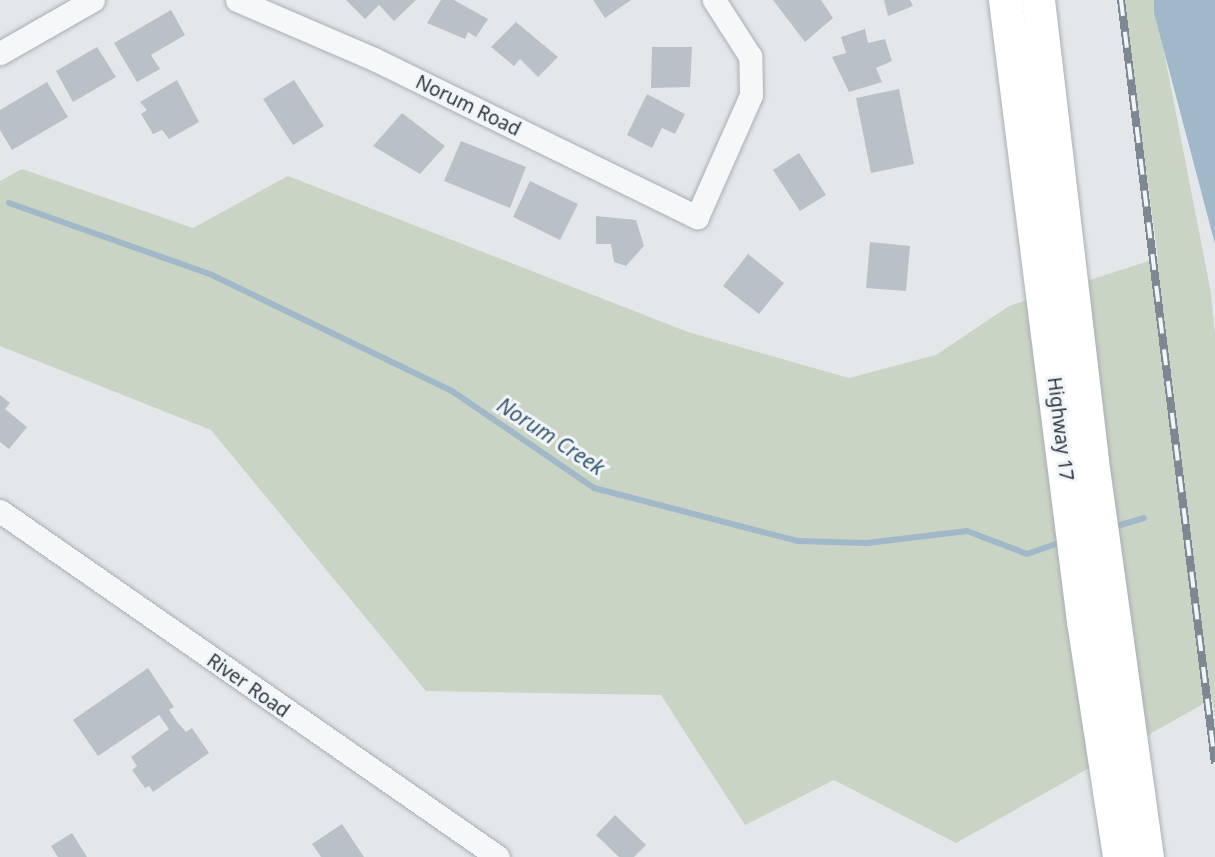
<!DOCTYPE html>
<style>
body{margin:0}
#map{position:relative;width:1215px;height:857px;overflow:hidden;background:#e3e7ea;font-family:"Noto Sans",sans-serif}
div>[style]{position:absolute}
.green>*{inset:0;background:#cad4c4}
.water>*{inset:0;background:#a0b8c8}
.stream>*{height:6px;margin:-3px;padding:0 3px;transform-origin:3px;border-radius:3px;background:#a0b8c8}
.building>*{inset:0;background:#bac0c7}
.roads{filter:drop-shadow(0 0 2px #a8aeb4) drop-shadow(0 0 2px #a8aeb4)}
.minor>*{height:23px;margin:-11.5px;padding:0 11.5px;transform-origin:11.5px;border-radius:11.5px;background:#f5f7f9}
.highway>*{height:33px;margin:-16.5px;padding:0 16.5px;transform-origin:16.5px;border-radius:16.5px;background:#fff}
.rail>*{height:8px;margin-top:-4px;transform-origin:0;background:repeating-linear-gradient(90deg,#f2f5f8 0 16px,#7d8893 0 32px);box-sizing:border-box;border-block:2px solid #7d8893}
span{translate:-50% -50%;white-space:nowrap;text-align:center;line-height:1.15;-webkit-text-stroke:6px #f2f5f8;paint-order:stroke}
.street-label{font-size:19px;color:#2b3642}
.water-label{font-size:21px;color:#375974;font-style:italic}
</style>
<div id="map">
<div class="green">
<i style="clip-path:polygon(1123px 0,1154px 0,1211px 293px,1215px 336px,1215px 717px,1212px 699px,956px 843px,834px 780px,745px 825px,661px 695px,426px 691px,211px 430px,0 346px,0 181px,22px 169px,193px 228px,288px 176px,688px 332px,849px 378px,936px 355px,1009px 306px,1158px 258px)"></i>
</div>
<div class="water">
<i style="clip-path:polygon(1154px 0,1215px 0,1215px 244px,1154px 13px)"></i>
</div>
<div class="stream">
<i style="left:9px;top:203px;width:215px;rotate:19.5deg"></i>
<i style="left:212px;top:275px;width:267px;rotate:25.8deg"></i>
<i style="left:452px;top:391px;width:172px;rotate:34.3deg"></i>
<i style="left:594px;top:488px;width:211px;rotate:14.6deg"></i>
<i style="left:798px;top:541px;width:69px;rotate:1.7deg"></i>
<i style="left:867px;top:543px;width:101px;rotate:-6.8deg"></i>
<i style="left:967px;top:531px;width:64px;rotate:21deg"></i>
<i style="left:1027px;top:554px;width:37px;rotate:-19deg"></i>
<i style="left:1113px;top:527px;width:32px;rotate:-16deg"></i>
</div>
<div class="building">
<i style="clip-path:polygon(346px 0,416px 0,394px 21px,379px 5px,365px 19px)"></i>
<i style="clip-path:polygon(441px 0,454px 0,488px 19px,476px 37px,468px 32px,465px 39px,427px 23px)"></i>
<i style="clip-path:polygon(593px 0,631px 0,605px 18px)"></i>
<i style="clip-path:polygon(773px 0,821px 0,833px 18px,805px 42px)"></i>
<i style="clip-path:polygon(884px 0,910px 0,913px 6px,888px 16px)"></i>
<i style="clip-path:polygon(171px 10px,185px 35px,151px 55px,160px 69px,137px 82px,114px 43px)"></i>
<i style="clip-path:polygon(516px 22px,558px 57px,538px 77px,520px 59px,514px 66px,491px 47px)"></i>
<i style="clip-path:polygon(865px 29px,868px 43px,885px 39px,892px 61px,876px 68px,882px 82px,849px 92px,832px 57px,846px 53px,841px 37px)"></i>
<i style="clip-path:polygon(97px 47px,116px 77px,73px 102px,56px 71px)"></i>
<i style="clip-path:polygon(652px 47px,692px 47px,690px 87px,651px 88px)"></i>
<i style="clip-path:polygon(177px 80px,199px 122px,169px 139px,162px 130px,153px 134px,141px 114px,147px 110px,140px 102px)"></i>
<i style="clip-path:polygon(294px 80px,324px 126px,293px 145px,263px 99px)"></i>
<i style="clip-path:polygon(47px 82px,68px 117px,12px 150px,0 130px,0 110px)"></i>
<i style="clip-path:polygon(899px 89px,914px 164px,871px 173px,856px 98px)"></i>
<i style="clip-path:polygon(647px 94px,685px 114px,675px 134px,662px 128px,652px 148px,627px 135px)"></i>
<i style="clip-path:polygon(402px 113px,445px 146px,420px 174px,373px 146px)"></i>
<i style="clip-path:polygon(461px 141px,526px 167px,510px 208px,444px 181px)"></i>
<i style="clip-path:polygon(799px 153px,826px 195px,800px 211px,773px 170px)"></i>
<i style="clip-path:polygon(530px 181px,578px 204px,560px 240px,513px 217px)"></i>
<i style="clip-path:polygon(596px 216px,636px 220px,644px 246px,626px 266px,614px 262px,611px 244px,596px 244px)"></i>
<i style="clip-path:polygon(870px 242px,910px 246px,906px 291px,866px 288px)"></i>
<i style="clip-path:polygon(748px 254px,784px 283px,759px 314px,723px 286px)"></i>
<i style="clip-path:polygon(0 395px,10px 403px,5px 409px,27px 427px,9px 449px,0 442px)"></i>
<i style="clip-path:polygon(148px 668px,174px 707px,169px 710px,178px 723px,186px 732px,192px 728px,209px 753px,153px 792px,149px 786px,145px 788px,132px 770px,137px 766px,131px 757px,169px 729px,159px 715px,98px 756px,73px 720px)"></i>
<i style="clip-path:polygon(615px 815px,646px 845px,634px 857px,619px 857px,596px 835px)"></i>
<i style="clip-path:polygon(342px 824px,364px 857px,321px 857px,312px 844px)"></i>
<i style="clip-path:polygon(72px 833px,87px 857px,58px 857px,51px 846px)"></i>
</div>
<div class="roads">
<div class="minor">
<i style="left:237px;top:0;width:149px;rotate:23.3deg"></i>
<i style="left:374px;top:59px;width:360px;rotate:26.1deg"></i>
<i style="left:697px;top:217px;width:133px;rotate:-66.1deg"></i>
<i style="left:751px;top:95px;width:39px;rotate:-91deg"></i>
<i style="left:750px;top:56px;width:67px;rotate:-122.7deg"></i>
<i style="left:0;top:53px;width:107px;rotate:-29.7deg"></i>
<i style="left:0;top:511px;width:606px;rotate:34.79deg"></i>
</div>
<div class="highway">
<i style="left:1005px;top:0;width:626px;rotate:82.84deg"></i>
<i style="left:1083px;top:621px;width:239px;rotate:81.3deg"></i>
<i style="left:1038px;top:0;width:464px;rotate:83.3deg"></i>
<i style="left:1092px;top:461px;width:400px;rotate:82.1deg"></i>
</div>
</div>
<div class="rail">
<i style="left:1121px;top:0;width:769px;rotate:82.98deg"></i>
</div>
<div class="street-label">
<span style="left:468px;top:106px;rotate:26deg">Norum Road</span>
<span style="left:1060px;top:429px;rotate:83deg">Highway 17</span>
<span style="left:248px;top:686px;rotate:35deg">River Road</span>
</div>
<div class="water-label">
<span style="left:551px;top:436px;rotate:33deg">Norum Creek</span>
</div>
</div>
